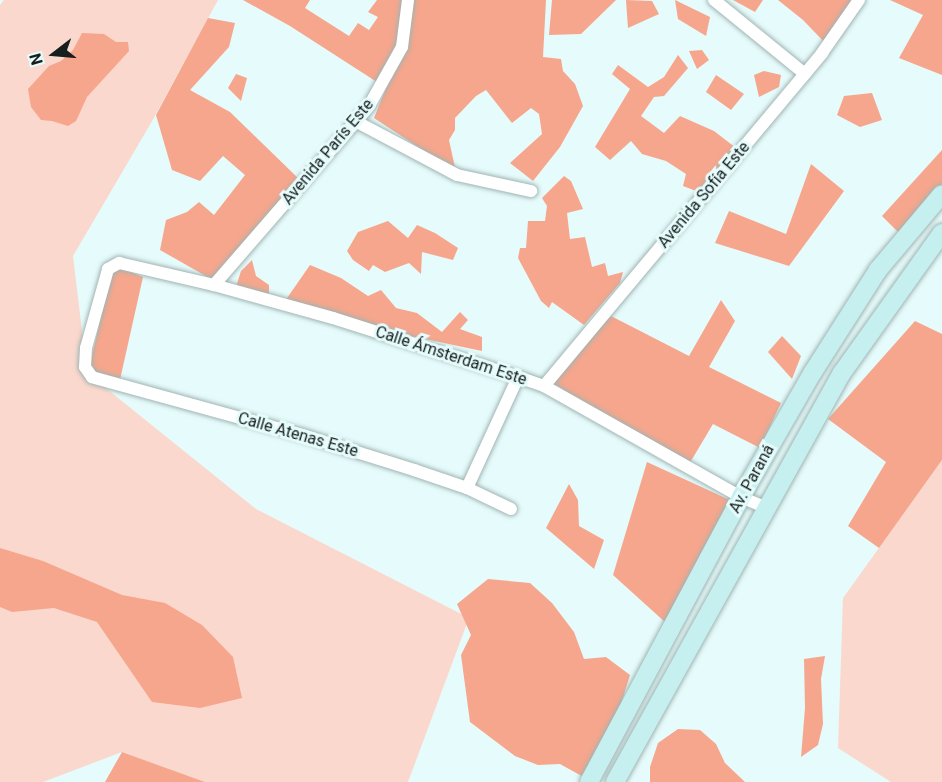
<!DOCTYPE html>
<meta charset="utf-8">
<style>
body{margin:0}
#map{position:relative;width:942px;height:782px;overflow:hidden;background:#e6fbfb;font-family:Roboto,sans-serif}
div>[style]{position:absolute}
.green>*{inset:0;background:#fbd8cd}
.forest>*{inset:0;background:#f6a68c}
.roads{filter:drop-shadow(0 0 2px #a0b4b3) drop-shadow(0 0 2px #a0b4b3)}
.street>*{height:12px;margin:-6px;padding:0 6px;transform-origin:6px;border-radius:6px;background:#fff}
.secondary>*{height:18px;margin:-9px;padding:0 9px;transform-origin:9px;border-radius:9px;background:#c6f0ef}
span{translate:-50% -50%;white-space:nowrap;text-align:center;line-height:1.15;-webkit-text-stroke:6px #e6fbfb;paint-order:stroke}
.street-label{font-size:16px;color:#161e1e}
.north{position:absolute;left:24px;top:24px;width:60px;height:60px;-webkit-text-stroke:4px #e6fbfb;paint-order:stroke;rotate:254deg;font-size:16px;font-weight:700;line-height:24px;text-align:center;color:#161e1e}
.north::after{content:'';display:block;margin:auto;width:21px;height:27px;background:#161e1e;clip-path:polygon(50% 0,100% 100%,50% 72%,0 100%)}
</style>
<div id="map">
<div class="green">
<i style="clip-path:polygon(4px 0,218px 0,151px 123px,73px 256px,87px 373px,256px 509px,469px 618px,408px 782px,205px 782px,122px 752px,43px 782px,0 782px,0 5px)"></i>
<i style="clip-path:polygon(942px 460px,942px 782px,891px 782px,838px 748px,843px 598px)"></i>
</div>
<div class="forest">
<i style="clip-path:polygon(243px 0,310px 0,305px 8px,349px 36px,358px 23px,369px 30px,378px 17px,368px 12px,377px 0,546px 0,543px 57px,561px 59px,563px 71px,575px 84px,583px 106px,560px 147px,533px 181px,510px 163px,542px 134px,539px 114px,531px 108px,512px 123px,486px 90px,476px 96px,455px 118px,455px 130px,449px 140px,456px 172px,374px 118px,402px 48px,380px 84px,290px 26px)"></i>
<i style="clip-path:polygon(552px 0,616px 0,581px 34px,549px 35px)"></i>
<i style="clip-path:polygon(626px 0,652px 1px,659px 14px,628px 28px)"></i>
<i style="clip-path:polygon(675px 0,710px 17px,706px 36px,678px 19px)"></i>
<i style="clip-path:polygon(733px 0,763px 0,755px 12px)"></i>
<i style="clip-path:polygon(778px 0,857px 0,827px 45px,803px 20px)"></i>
<i style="clip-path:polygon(890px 0,942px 0,942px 75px,899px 58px,923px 15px)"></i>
<i style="clip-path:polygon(208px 18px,235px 23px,229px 47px,190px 90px,230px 112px,300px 180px,287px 202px,211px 279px,160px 250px,166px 220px,187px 212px,199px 202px,214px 215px,245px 175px,223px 156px,200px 181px,172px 170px,156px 115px)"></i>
<i style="clip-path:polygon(82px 33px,104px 34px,116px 42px,128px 42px,129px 51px,87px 97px,76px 121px,68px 126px,52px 121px,41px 120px,31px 107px,28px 89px,49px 66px,61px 61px,73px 50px)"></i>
<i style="clip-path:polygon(702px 50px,709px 60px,697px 69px,689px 51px)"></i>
<i style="clip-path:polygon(678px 55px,688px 68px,664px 96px,654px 97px,641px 116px,664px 133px,680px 116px,714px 131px,740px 151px,704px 194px,683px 186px,686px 174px,666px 161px,642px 154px,631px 141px,610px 160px,595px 147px,630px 89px,612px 74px,618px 65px,648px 87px,664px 77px)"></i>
<i style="clip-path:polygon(764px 71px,781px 75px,779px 87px,759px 97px,754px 75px)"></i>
<i style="clip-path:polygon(236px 74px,247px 78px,241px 101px,228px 88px)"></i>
<i style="clip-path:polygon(716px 75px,744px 94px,731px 110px,706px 92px)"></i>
<i style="clip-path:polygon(872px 93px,882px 120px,860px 127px,837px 115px,844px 96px)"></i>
<i style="clip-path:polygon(942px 150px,942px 187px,899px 233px,882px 216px)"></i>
<i style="clip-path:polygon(811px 164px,844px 191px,789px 266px,715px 243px,729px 211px,786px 234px)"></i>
<i style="clip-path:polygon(564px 176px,571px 181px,583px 209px,567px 213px,570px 239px,585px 237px,592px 267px,605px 263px,608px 276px,623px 272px,620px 283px,584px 325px,552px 302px,549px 308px,541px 301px,518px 258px,520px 248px,526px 248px,528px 221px,545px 221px,547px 206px,542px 198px)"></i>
<i style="clip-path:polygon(388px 221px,408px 238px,417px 225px,435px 233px,458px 248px,453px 260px,422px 252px,421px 274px,409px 263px,385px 272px,373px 265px,369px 271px,353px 260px,347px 251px,358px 232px)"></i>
<i style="clip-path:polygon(252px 260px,256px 276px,269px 285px,269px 300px,235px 290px,241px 271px)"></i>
<i style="clip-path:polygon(113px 265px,143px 277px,119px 384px,88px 373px)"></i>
<i style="clip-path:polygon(310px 265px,341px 278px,368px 296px,381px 290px,396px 308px,417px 313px,442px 332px,460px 312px,468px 320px,460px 329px,482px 337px,482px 351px,406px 335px,285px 301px)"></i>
<i style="clip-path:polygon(721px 300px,735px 321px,709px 367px,781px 403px,760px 448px,713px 424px,688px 466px,549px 381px,611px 316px,689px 356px)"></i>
<i style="clip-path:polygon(915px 321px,942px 334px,942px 460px,879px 548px,848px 526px,886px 462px,828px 419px)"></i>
<i style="clip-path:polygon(782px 336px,801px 356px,792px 379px,768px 352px)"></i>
<i style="clip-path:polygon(647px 462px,732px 501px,666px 623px,613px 575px)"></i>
<i style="clip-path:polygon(569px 484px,578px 500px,579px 526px,604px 540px,594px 569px,546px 528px)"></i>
<i style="clip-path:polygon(0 548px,43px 561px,122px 595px,165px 603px,202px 625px,233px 657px,242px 698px,200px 708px,152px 702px,97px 622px,54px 608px,12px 612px,0 607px)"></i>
<i style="clip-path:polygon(488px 579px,530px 583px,552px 603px,574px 632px,584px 659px,606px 657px,630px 675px,613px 730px,587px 779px,560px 764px,538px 765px,515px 756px,470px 722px,461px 655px,471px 635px,457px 604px)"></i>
<i style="clip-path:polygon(825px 656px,821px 679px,823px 724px,818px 745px,801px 757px,805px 708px,804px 659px)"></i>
<i style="clip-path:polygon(678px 729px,700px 730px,716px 744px,725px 763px,745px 782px,650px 782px,650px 767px,658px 743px)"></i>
<i style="clip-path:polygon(122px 752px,205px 782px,105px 782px)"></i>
</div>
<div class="roads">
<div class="street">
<i style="left:714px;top:0;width:117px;rotate:39.1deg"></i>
<i style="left:357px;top:122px;width:113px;rotate:27.9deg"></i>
<i style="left:457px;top:175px;width:76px;rotate:12.2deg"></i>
<i style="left:214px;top:285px;width:237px;rotate:-49.1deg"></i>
<i style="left:369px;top:106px;width:68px;rotate:-60.8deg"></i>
<i style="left:402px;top:47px;width:47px;rotate:-82.7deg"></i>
<i style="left:544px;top:386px;width:434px;rotate:-50.1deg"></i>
<i style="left:822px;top:53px;width:65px;rotate:-55.1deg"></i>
<i style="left:467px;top:488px;width:122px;rotate:-65.3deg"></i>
<i style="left:511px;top:509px;width:49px;rotate:-154.5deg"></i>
<i style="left:467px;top:488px;width:56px;rotate:-161.2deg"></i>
<i style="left:414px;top:470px;width:117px;rotate:-162.6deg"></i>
<i style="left:302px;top:435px;width:218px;rotate:-164.6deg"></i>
<i style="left:92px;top:377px;width:12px;rotate:-125deg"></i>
<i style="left:85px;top:367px;width:19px;rotate:-87deg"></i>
<i style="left:86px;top:348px;width:82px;rotate:-74.4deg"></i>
<i style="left:108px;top:269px;width:13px;rotate:-29deg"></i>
<i style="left:119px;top:263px;width:98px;rotate:13deg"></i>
<i style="left:214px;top:285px;width:123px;rotate:15.5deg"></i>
<i style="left:333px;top:318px;width:194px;rotate:17.7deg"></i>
<i style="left:518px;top:377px;width:28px;rotate:19deg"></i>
<i style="left:544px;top:386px;width:226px;rotate:29.4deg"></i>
<i style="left:741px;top:497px;width:28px;rotate:23deg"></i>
</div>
<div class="secondary">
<i style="left:589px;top:782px;width:323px;rotate:-61.9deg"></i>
<i style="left:741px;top:497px;width:144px;rotate:-60.1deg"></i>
<i style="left:813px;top:372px;width:121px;rotate:-57.5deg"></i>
<i style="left:878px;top:270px;width:99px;rotate:-49.9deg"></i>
<i style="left:615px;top:782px;width:468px;rotate:-61deg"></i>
<i style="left:842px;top:373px;width:172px;rotate:-54.5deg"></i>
</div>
</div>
<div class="street-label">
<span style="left:328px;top:152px;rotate:-50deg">Avenida París Este</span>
<span style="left:704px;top:195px;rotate:-50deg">Avenida Sofía Este</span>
<span style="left:451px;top:356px;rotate:18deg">Calle Ámsterdam Este</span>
<span style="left:298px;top:435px;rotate:16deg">Calle Atenas Este</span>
<span style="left:752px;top:479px;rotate:-61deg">Av. Paraná</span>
</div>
<div class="north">N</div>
</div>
